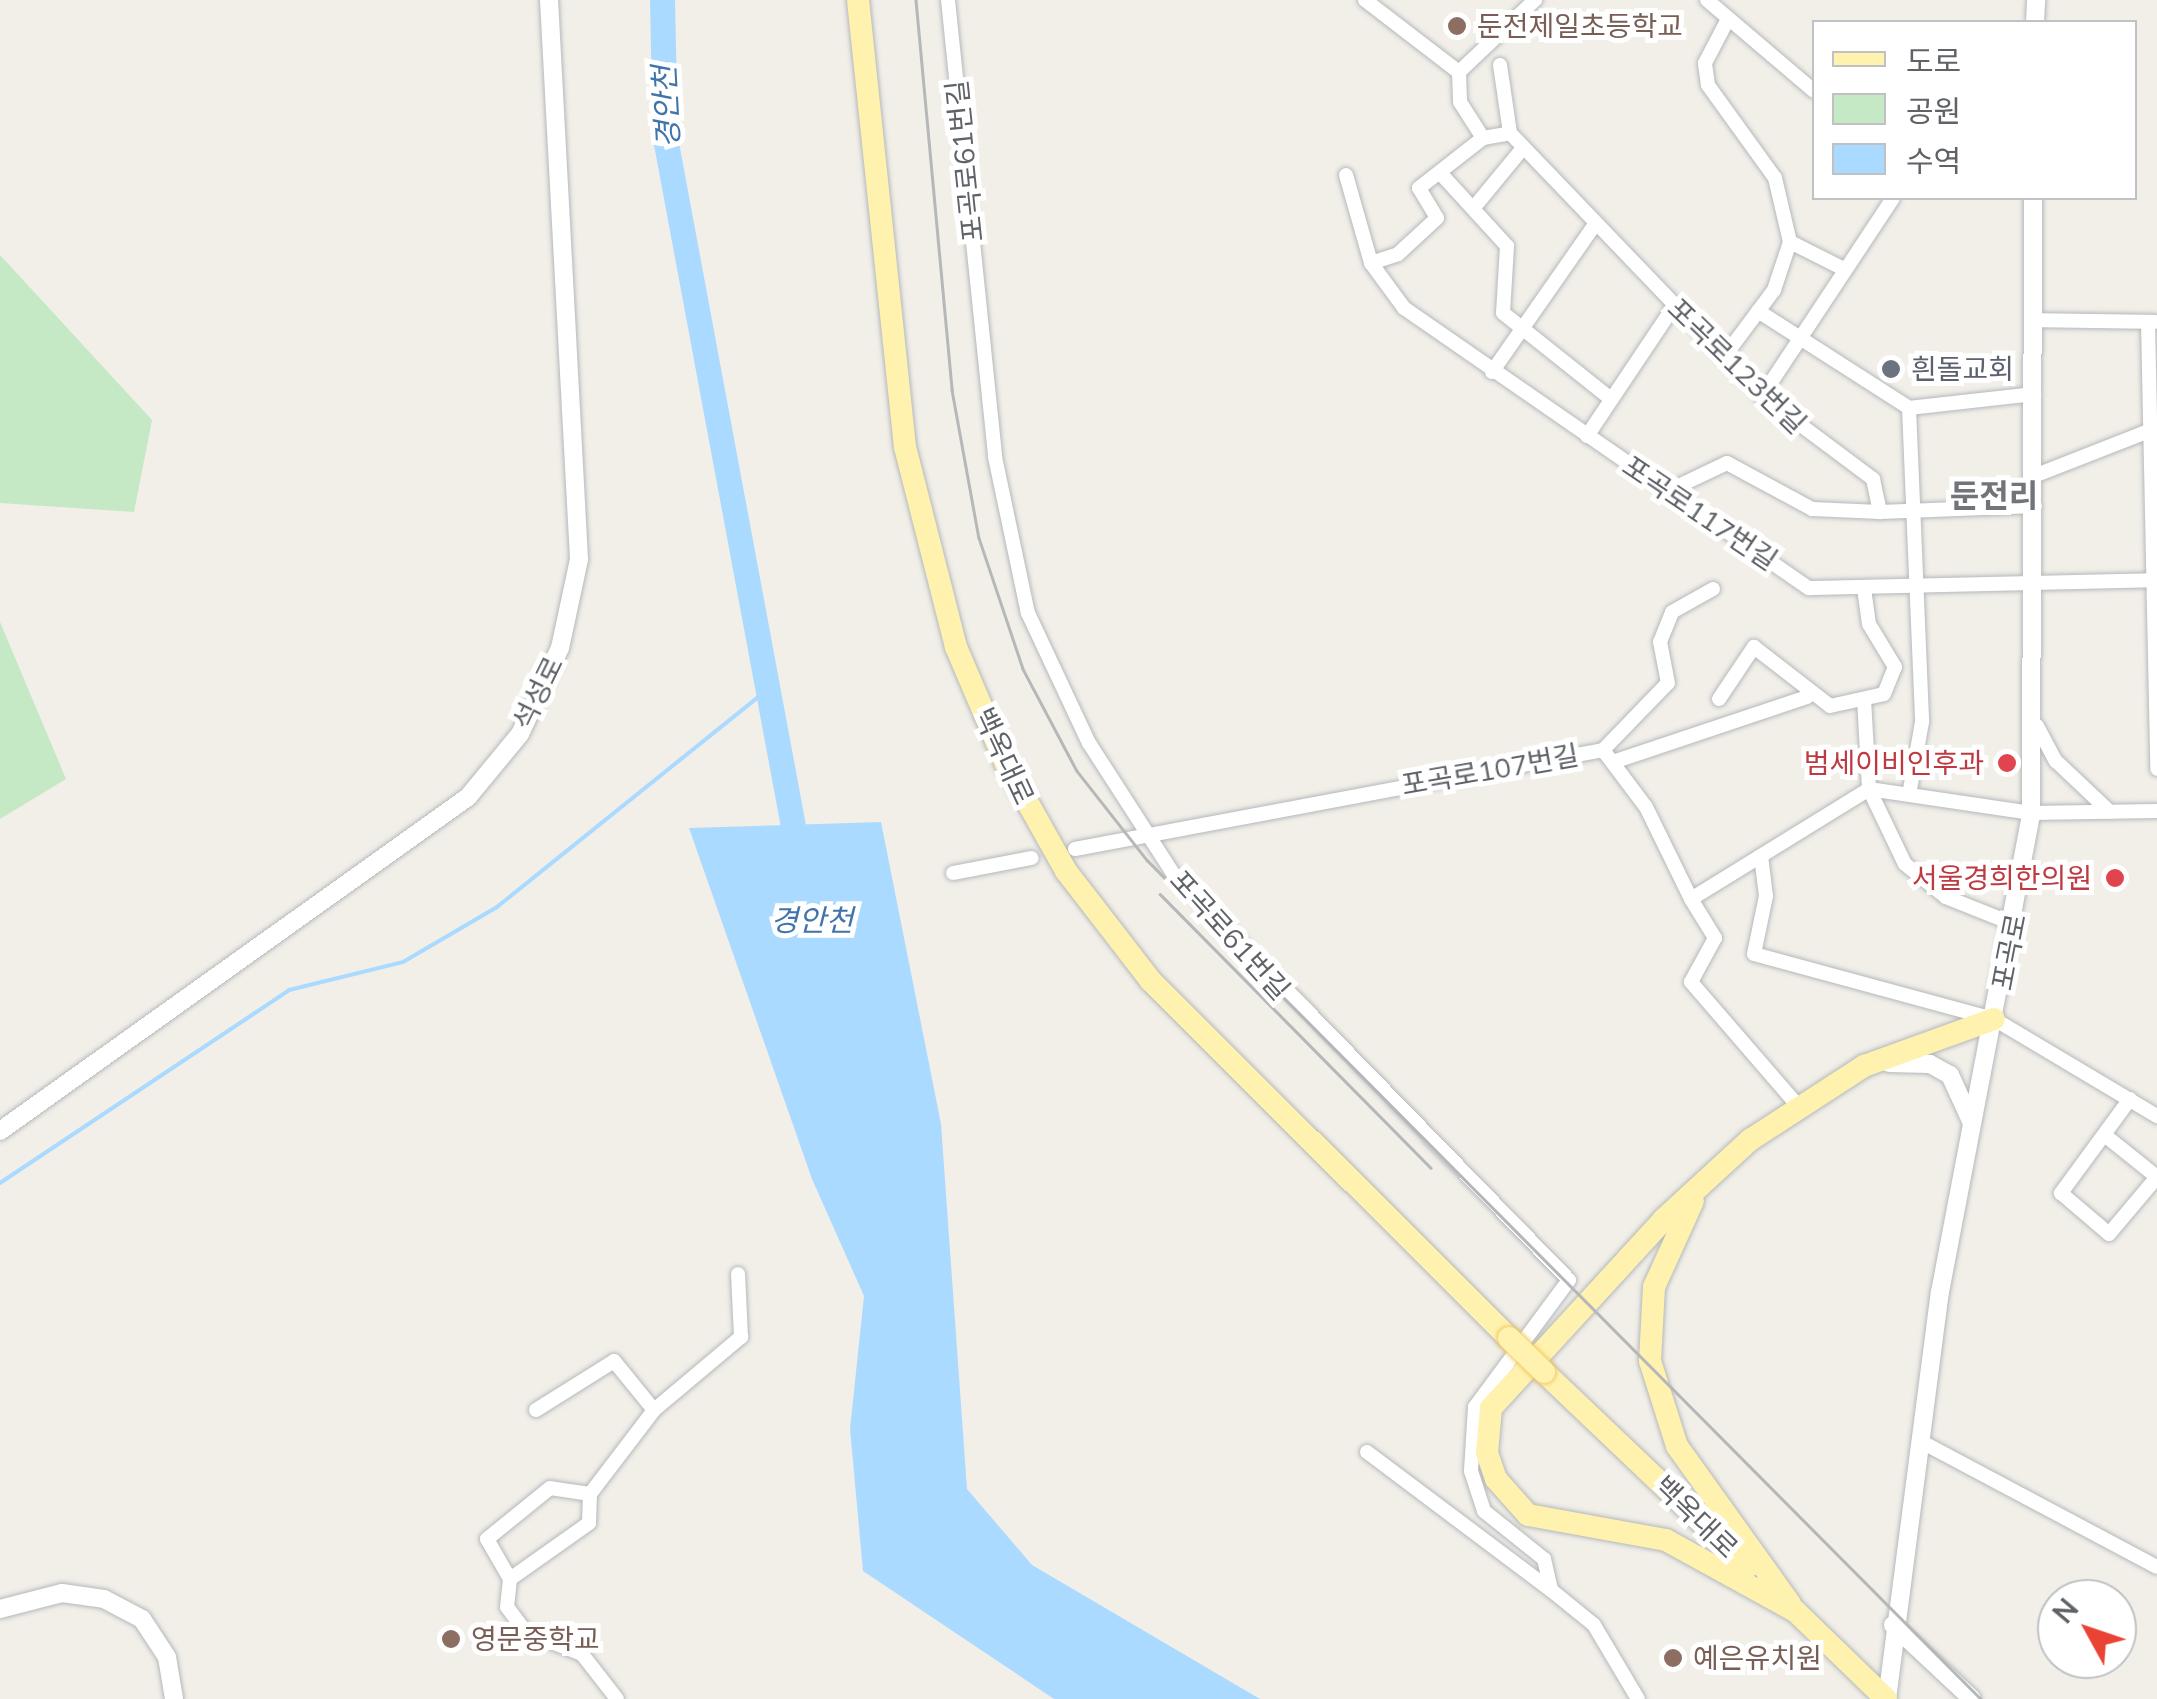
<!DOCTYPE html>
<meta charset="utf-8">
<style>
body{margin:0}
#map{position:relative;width:2157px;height:1699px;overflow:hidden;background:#f1efe8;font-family:Mulish,"Noto Sans KR",sans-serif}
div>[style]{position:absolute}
.green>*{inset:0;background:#c5e8c5}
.water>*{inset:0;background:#aadaff}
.stream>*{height:4px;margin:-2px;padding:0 2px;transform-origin:2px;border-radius:2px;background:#aadaff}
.river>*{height:25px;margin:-12.5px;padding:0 12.5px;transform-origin:12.5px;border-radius:12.5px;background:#aadaff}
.roads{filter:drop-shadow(0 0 2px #b5b8bc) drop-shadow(0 0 2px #b5b8bc)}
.minor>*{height:14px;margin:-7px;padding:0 7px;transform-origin:7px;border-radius:7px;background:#fff}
.tertiary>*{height:18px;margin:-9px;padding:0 9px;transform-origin:9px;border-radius:9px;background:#fff}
.primary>*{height:22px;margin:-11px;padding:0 11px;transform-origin:11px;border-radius:11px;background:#fff2af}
.tram>*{height:2.5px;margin:-1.25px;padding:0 1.25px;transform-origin:1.25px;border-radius:1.25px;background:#b6b7b8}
.bridges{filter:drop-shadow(0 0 2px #f2c960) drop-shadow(0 0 2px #f2c960)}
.primary-bridge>*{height:22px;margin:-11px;padding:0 11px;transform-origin:11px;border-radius:11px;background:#fff2af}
.dots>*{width:28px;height:28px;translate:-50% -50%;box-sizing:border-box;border:5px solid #fff;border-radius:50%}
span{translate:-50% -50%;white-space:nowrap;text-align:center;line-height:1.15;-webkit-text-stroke:10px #fff;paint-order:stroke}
.education-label{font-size:28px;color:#785e54}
.left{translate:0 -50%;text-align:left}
.street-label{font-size:28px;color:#5f6368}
.worship-label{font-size:28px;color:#5b616d}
.health-label{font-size:28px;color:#be3a42}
.right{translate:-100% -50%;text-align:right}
.water-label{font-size:30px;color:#4174aa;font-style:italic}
.quarter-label{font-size:32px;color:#70757a;font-weight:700}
.legend{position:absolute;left:1812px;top:20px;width:325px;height:180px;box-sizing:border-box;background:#fff;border:2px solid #bfc1c3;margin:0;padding:12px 18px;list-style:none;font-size:30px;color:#5f6368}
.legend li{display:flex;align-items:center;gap:20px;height:50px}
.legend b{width:50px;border:2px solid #bfc1c3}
.north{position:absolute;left:2037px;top:1579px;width:100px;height:100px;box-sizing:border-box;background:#fff;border:2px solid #bfc1c3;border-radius:50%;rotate:310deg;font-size:28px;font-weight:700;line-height:40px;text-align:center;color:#5f6368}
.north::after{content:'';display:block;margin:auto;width:35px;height:45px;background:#ea4335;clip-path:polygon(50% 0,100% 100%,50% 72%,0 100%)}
</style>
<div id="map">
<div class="green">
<i style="clip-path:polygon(0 255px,152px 420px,134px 512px,0 503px)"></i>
<i style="clip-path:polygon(0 622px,66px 779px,0 819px)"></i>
</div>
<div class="water">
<i style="clip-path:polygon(881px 822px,941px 1124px,967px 1489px,1032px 1565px,1260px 1699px,1054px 1699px,863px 1571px,850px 1429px,864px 1296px,812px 1179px,689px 828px)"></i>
</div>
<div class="stream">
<i style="left:0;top:1183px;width:348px;rotate:-33.7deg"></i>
<i style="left:289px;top:990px;width:117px;rotate:-13.8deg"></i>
<i style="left:403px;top:962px;width:109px;rotate:-30.3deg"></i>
<i style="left:497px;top:907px;width:343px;rotate:-38.8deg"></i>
</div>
<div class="river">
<i style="left:662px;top:0;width:138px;rotate:88.8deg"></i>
<i style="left:665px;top:138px;width:732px;rotate:79.46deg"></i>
</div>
<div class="roads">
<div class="minor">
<i style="left:948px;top:0;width:459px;rotate:84.1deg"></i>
<i style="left:995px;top:457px;width:159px;rotate:78.1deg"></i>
<i style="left:1028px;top:613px;width:144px;rotate:64.9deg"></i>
<i style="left:1089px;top:743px;width:153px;rotate:57.2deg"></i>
<i style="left:1172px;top:872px;width:569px;rotate:45.78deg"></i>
<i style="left:1569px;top:1280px;width:158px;rotate:126.5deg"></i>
<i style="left:1475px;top:1407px;width:64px;rotate:93.6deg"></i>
<i style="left:1471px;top:1471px;width:42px;rotate:72deg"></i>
<i style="left:1484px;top:1511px;width:77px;rotate:38.7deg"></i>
<i style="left:1544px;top:1559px;width:32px;rotate:77deg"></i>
<i style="left:1551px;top:1590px;width:55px;rotate:39.1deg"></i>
<i style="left:1594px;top:1625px;width:86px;rotate:59.3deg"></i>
<i style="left:1365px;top:0;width:118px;rotate:37.5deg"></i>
<i style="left:1459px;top:72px;width:105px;rotate:-43.5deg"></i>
<i style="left:1707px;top:0;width:140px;rotate:40.4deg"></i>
<i style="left:1500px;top:65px;width:69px;rotate:81.6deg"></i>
<i style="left:1459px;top:72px;width:30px;rotate:88deg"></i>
<i style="left:1460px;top:102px;width:43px;rotate:57.4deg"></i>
<i style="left:1346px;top:175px;width:91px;rotate:74.1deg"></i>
<i style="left:1371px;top:263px;width:56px;rotate:53.7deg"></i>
<i style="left:1404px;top:308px;width:492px;rotate:34.7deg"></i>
<i style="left:1809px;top:588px;width:348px;rotate:-1.3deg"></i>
<i style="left:1443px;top:176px;width:95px;rotate:47.6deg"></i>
<i style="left:1507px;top:246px;width:67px;rotate:93.4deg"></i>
<i style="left:1503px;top:313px;width:138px;rotate:38.5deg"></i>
<i style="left:1476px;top:205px;width:74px;rotate:-50.5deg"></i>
<i style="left:1790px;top:242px;width:60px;rotate:26.6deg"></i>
<i style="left:1371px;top:263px;width:28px;rotate:-18deg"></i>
<i style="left:1398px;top:254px;width:53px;rotate:-42.7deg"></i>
<i style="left:1437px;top:218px;width:35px;rotate:-121deg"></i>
<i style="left:1419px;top:188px;width:81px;rotate:-38deg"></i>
<i style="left:1483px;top:138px;width:27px;rotate:-10deg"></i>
<i style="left:1510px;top:133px;width:364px;rotate:46.2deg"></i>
<i style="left:1762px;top:396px;width:139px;rotate:36.8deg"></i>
<i style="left:1873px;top:479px;width:34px;rotate:78deg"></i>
<i style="left:1880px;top:512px;width:155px;rotate:-2.2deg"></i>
<i style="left:1758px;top:311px;width:179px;rotate:32.7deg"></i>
<i style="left:1909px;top:408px;width:126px;rotate:-6.4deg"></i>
<i style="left:2031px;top:320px;width:124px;rotate:0.9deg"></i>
<i style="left:2148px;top:322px;width:447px;rotate:88.8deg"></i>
<i style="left:1724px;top:357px;width:84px;rotate:-53.3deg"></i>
<i style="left:1774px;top:290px;width:51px;rotate:-71.6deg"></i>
<i style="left:1790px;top:242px;width:66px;rotate:-103.2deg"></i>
<i style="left:1775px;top:178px;width:115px;rotate:-125.8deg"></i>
<i style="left:1708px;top:85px;width:22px;rotate:-98deg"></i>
<i style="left:1705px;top:63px;width:50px;rotate:-62.4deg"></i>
<i style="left:1492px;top:372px;width:178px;rotate:-55.1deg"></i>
<i style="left:1762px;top:396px;width:237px;rotate:-56.5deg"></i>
<i style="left:1909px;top:408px;width:314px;rotate:87.6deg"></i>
<i style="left:1922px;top:722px;width:74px;rotate:100.1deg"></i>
<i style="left:1587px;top:436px;width:156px;rotate:-56.2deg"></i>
<i style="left:2034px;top:476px;width:129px;rotate:-21.4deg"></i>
<i style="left:1668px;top:491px;width:65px;rotate:-25.4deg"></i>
<i style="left:1727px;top:463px;width:97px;rotate:28.4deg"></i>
<i style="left:1812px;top:509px;width:68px;rotate:2.5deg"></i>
<i style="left:1719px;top:699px;width:63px;rotate:-56.1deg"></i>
<i style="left:1754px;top:647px;width:96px;rotate:37.8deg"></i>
<i style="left:1830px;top:706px;width:55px;rotate:-12.5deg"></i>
<i style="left:1884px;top:694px;width:29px;rotate:-68deg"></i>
<i style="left:1895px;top:667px;width:50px;rotate:-121.2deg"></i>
<i style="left:1869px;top:624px;width:36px;rotate:-98deg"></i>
<i style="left:1864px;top:699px;width:90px;rotate:86.8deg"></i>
<i style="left:1869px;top:789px;width:83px;rotate:64.4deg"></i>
<i style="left:1905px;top:864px;width:53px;rotate:38.8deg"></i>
<i style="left:1946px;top:897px;width:75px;rotate:21.8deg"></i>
<i style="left:2037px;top:726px;width:40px;rotate:62deg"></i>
<i style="left:2056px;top:761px;width:74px;rotate:43.4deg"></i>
<i style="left:1603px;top:750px;width:93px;rotate:-45.9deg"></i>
<i style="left:1668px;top:683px;width:42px;rotate:-101deg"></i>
<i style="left:1660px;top:642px;width:32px;rotate:-68deg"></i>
<i style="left:1672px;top:612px;width:47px;rotate:-29.3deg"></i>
<i style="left:1613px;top:762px;width:205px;rotate:-18.5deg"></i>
<i style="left:1075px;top:849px;width:537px;rotate:-10.62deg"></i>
<i style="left:1603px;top:750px;width:71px;rotate:53deg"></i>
<i style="left:1646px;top:807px;width:102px;rotate:63.9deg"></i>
<i style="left:1691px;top:899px;width:209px;rotate:-31.7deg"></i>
<i style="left:1869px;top:789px;width:164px;rotate:8.4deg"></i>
<i style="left:2031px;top:813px;width:126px;rotate:-0.9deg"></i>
<i style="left:1761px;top:856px;width:40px;rotate:82.9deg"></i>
<i style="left:1766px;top:896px;width:59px;rotate:101.7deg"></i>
<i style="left:1754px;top:954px;width:249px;rotate:15.2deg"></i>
<i style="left:1994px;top:1019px;width:190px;rotate:30.8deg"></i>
<i style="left:953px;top:873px;width:80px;rotate:-10.8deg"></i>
<i style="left:1691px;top:899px;width:46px;rotate:58.4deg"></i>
<i style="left:1715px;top:938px;width:50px;rotate:118.6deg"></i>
<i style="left:1691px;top:982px;width:162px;rotate:49.2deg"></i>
<i style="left:2130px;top:1099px;width:117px;rotate:126.3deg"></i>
<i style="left:2061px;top:1193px;width:63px;rotate:40.5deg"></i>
<i style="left:2109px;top:1234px;width:75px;rotate:-49.9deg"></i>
<i style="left:2107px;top:1137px;width:64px;rotate:38.7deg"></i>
<i style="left:536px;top:1410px;width:92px;rotate:-32.1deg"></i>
<i style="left:614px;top:1361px;width:63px;rotate:50.8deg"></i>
<i style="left:1920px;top:1441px;width:268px;rotate:28deg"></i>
<i style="left:1367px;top:1452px;width:230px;rotate:36.9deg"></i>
<i style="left:590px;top:1494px;width:106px;rotate:-52.7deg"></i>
<i style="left:654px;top:1410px;width:114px;rotate:-40deg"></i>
<i style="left:741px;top:1337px;width:63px;rotate:-92.7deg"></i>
<i style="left:510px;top:1579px;width:97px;rotate:-35.3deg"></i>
<i style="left:589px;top:1523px;width:29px;rotate:-88deg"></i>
<i style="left:590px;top:1494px;width:40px;rotate:-171.5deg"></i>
<i style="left:550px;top:1488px;width:81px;rotate:141deg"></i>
<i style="left:487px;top:1539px;width:46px;rotate:60.1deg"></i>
<i style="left:510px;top:1579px;width:28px;rotate:96deg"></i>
<i style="left:507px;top:1607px;width:31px;rotate:53deg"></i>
<i style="left:526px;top:1632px;width:60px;rotate:21.4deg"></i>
<i style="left:582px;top:1654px;width:57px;rotate:52.1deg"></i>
</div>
<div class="tertiary">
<i style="left:2035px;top:22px;width:22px;rotate:-87deg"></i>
<i style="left:1889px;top:1063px;width:41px;rotate:1.4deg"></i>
<i style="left:1930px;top:1064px;width:23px;rotate:29deg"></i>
<i style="left:1950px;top:1075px;width:53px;rotate:65.4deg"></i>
<i style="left:0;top:1131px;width:575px;rotate:-35.51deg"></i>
<i style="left:468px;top:797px;width:82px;rotate:-50.5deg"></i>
<i style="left:520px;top:734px;width:95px;rotate:-65.1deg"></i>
<i style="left:560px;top:648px;width:91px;rotate:-77.9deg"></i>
<i style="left:579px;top:559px;width:560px;rotate:-93.07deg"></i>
<i style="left:0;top:1609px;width:64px;rotate:-14.5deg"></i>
<i style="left:62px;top:1593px;width:42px;rotate:8.1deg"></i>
<i style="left:104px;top:1599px;width:43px;rotate:27.8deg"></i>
<i style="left:142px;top:1619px;width:45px;rotate:56.7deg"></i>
<i style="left:167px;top:1657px;width:43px;rotate:80.5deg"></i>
<i style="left:1893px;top:1625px;width:108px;rotate:43.1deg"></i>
<i style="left:1887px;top:1699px;width:410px;rotate:-82.6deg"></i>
<i style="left:1940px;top:1292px;width:488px;rotate:-79.2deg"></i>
<i style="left:2031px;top:813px;width:615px;rotate:-89.81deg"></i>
</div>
<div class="primary">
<i style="left:858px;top:0;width:449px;rotate:84deg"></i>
<i style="left:905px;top:447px;width:206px;rotate:75.7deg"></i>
<i style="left:956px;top:647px;width:127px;rotate:66.9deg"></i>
<i style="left:1006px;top:764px;width:123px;rotate:60.7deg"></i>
<i style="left:1066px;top:871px;width:139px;rotate:52.3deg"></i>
<i style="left:1151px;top:981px;width:506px;rotate:44.92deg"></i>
<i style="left:1693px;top:1201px;width:94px;rotate:114.4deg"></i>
<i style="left:1654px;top:1287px;width:74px;rotate:93.1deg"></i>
<i style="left:1650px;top:1361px;width:89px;rotate:72.4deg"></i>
<i style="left:1677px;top:1446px;width:194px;rotate:54.4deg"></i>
<i style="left:1544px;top:1372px;width:282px;rotate:43.6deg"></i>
<i style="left:1786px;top:1602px;width:139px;rotate:44.1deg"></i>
<i style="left:1795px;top:1611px;width:147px;rotate:-151.2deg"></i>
<i style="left:1666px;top:1540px;width:140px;rotate:-169.7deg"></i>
<i style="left:1528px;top:1515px;width:48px;rotate:-131.6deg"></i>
<i style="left:1496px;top:1479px;width:28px;rotate:-109deg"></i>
<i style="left:1487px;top:1453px;width:45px;rotate:-84.9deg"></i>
<i style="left:1491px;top:1408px;width:256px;rotate:-47.5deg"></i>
<i style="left:1664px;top:1219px;width:117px;rotate:-42.6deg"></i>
<i style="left:1750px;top:1140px;width:136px;rotate:-33deg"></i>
<i style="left:1864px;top:1066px;width:138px;rotate:-19.9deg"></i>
</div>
</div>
<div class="tram">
<i style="left:916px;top:0;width:392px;rotate:84.7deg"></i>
<i style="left:952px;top:390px;width:150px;rotate:79.7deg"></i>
<i style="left:979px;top:538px;width:138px;rotate:71.4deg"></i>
<i style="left:1023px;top:669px;width:115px;rotate:62.1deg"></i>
<i style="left:1077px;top:771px;width:113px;rotate:51.8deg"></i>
<i style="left:1147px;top:860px;width:1183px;rotate:45.17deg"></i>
<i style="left:1160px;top:894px;width:385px;rotate:45.3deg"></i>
</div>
<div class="bridges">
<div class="primary-bridge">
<i style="left:1509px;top:1338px;width:49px;rotate:44.2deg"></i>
</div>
</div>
<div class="dots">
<i style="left:1457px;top:26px;background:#8d6e63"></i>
<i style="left:1891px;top:369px;background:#6b7280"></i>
<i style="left:2007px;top:763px;background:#e0444e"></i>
<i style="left:2115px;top:878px;background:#e0444e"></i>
<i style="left:451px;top:1639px;background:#8d6e63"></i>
<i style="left:1673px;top:1658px;background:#8d6e63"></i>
</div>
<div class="education-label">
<span class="left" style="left:1477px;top:26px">둔전제일초등학교</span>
<span class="left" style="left:471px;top:1639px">영문중학교</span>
<span class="left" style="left:1693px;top:1658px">예은유치원</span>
</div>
<div class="street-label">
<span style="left:965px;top:161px;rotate:-96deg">포곡로61번길</span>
<span style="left:1737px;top:366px;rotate:44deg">포곡로123번길</span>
<span style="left:1700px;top:513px;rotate:34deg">포곡로117번길</span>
<span style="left:538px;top:693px;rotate:-64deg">석성로</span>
<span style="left:1004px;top:756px;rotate:65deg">백옥대로</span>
<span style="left:1490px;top:770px;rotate:-10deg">포곡로107번길</span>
<span style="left:1230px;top:935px;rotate:48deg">포곡로61번길</span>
<span style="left:2009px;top:952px;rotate:-79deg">포곡로</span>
<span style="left:1696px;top:1517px;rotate:44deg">백옥대로</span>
</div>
<div class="worship-label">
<span class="left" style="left:1911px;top:369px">흰돌교회</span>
</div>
<div class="health-label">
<span class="right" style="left:1984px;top:763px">범세이비인후과</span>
<span class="right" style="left:2092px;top:878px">서울경희한의원</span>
</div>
<div class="water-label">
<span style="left:666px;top:107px;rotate:-93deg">경안천</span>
<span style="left:812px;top:920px">경안천</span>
</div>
<div class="quarter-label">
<span style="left:1994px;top:495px">둔전리</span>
</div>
<ul class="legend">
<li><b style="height:12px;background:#fff2af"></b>도로</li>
<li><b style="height:28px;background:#c5e8c5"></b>공원</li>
<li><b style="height:28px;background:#aadaff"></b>수역</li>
</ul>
<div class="north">N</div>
</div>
